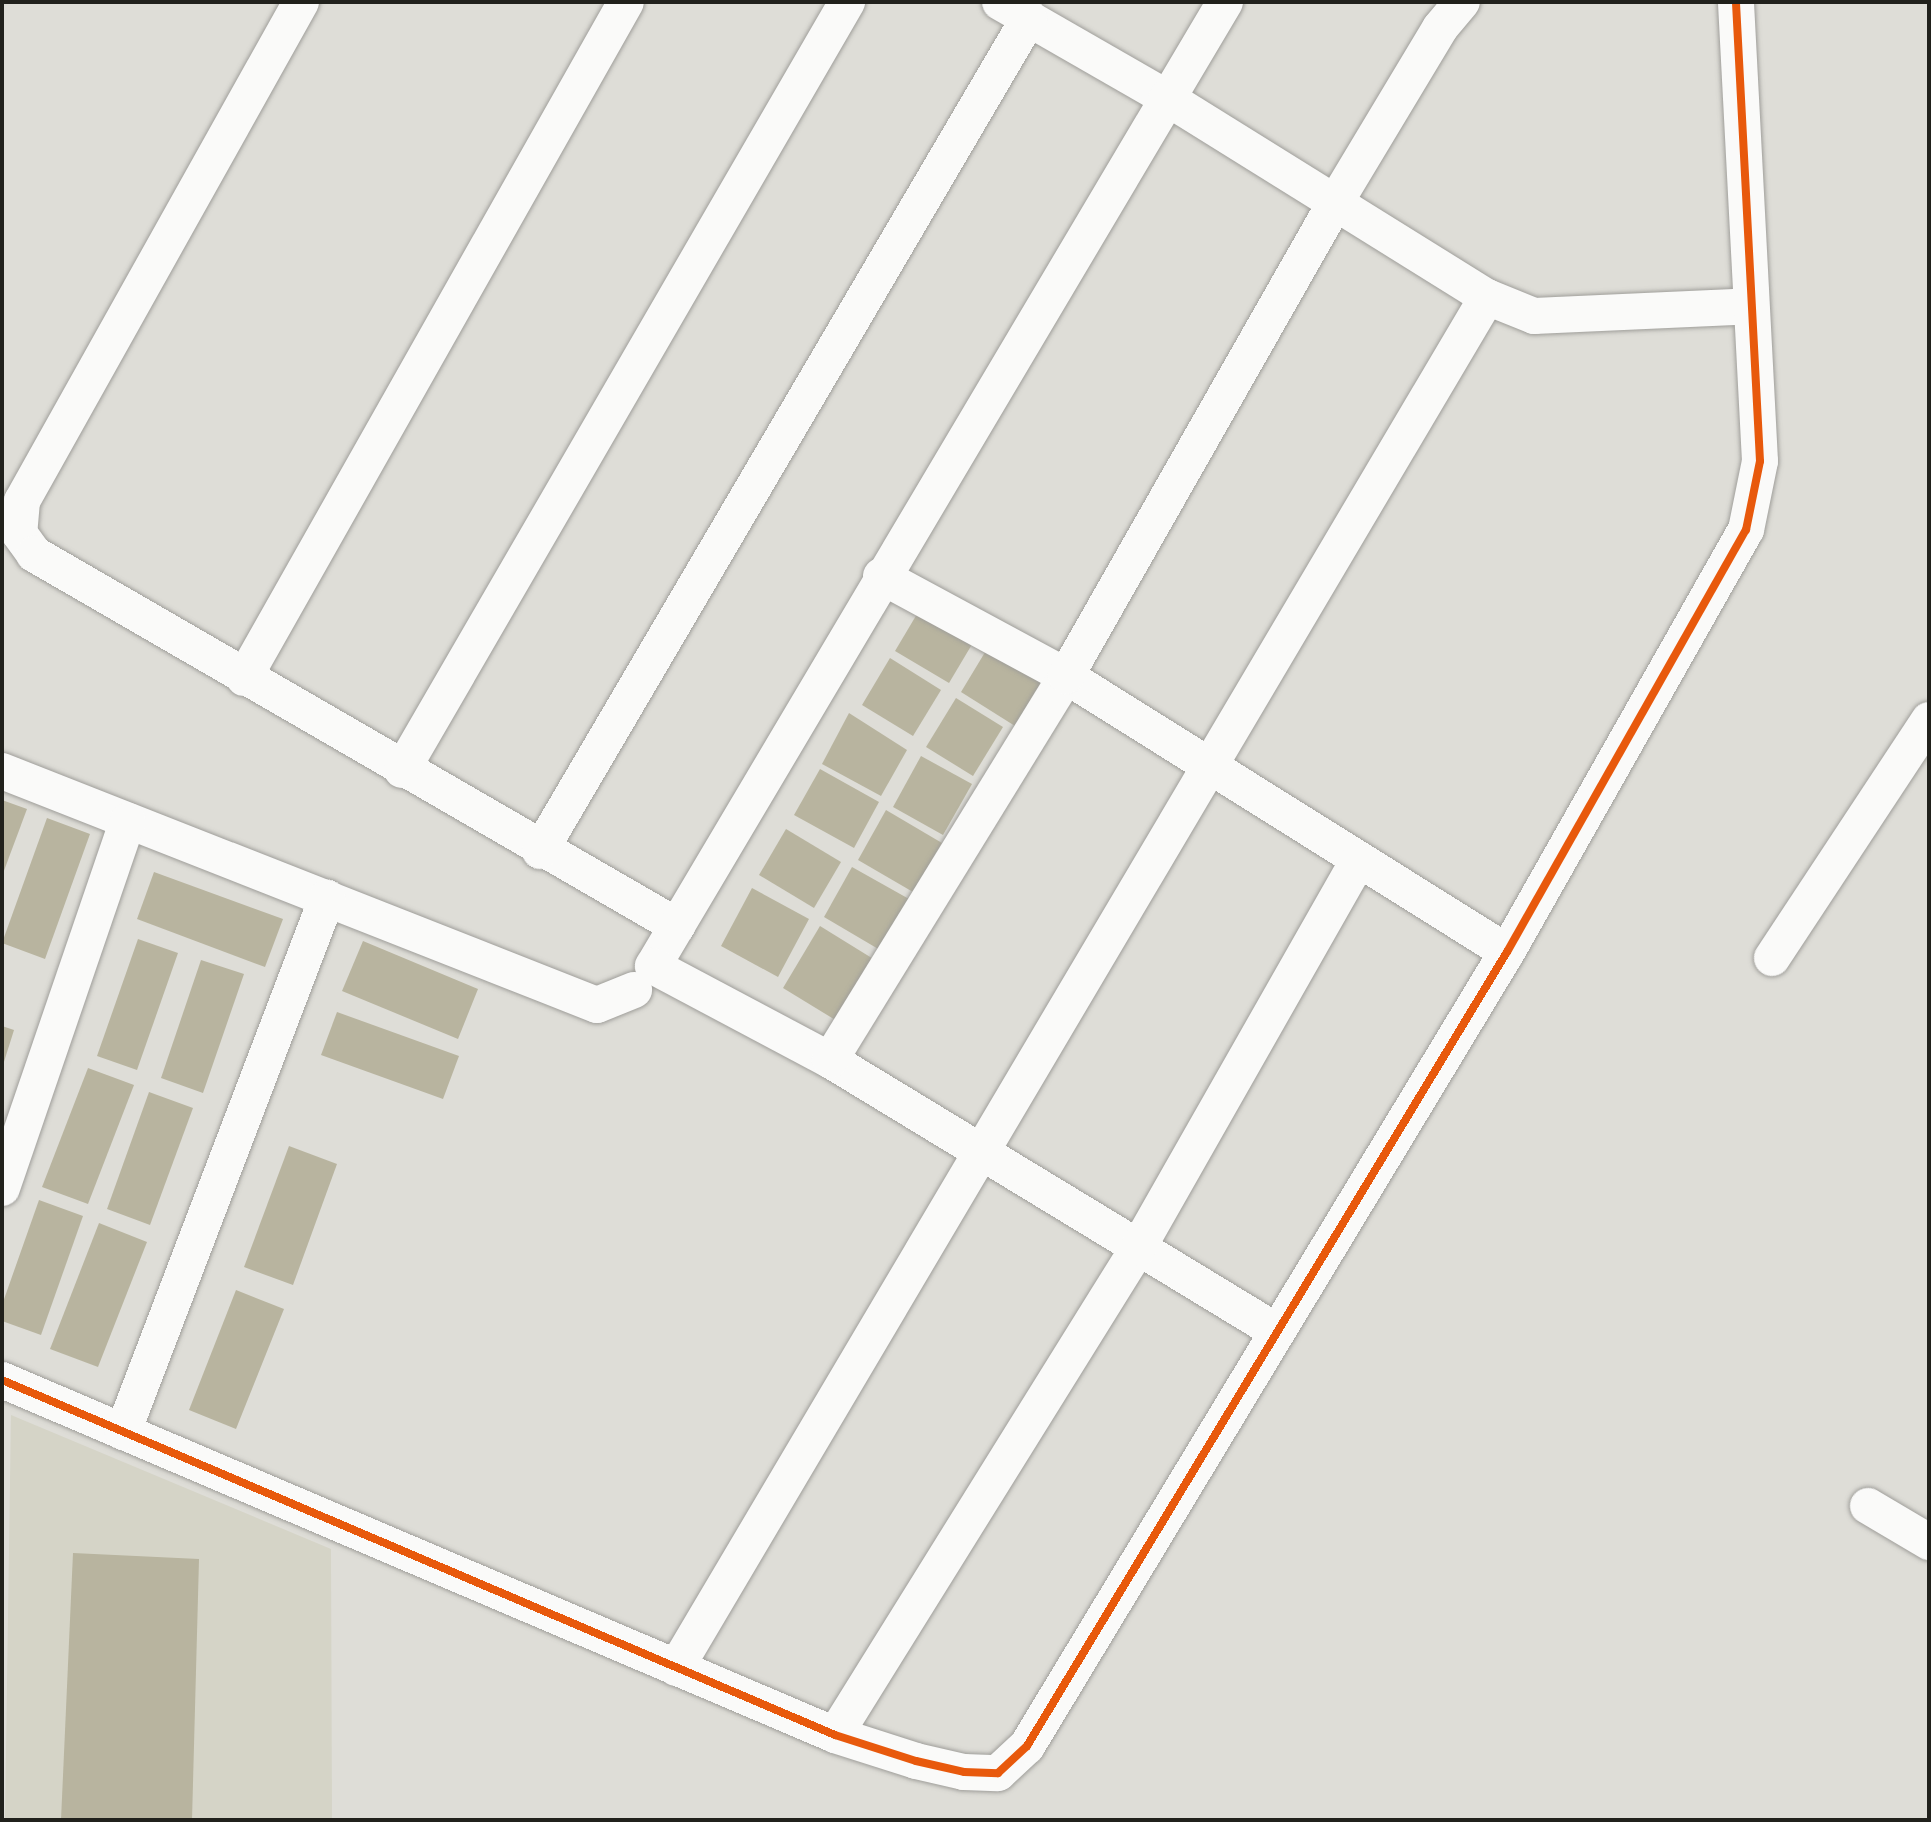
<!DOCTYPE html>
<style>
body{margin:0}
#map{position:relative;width:1931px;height:1822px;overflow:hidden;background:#deddd7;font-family:"Golos Text",sans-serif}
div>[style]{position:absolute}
.built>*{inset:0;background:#d5d4c7}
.building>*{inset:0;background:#b8b49f}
.roads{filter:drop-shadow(0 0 2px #9f9e9a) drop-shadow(0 0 2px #9f9e9a)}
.street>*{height:36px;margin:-18px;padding:0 18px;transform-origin:18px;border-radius:18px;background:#fafaf9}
.cycleway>*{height:8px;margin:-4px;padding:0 4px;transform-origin:4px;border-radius:4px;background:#e8590c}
span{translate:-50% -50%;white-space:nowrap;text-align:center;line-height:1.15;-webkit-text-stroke:8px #eeede1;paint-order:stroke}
.frame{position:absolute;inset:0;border:4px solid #21211c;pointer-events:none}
</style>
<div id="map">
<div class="built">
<i style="clip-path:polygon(11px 1415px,331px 1549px,332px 1820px,5px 1820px)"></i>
</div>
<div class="building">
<i style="clip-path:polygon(923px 604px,977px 636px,949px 683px,895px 651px)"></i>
<i style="clip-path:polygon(990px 644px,1044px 677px,1015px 726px,961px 692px)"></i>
<i style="clip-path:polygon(890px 658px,941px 690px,913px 736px,862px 705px)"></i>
<i style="clip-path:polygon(956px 698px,1003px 727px,973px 776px,926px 747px)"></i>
<i style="clip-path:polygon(849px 713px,907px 750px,881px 796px,822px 764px)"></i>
<i style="clip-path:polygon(921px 756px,972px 784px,943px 835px,893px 807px)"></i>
<i style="clip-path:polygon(820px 769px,879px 802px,854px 848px,794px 815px)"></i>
<i style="clip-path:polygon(2px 800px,27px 809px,2px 876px)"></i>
<i style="clip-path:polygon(886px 810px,942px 843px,913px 892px,858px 860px)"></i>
<i style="clip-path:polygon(47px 818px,90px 834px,45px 959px,2px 943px)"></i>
<i style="clip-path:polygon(786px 829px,841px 862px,814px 908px,759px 875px)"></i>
<i style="clip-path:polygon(852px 867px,909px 899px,880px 950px,824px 917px)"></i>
<i style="clip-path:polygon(154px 872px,283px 919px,265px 967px,137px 919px)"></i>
<i style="clip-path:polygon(752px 888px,809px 919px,778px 977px,721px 946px)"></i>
<i style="clip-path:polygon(820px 926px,875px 960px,837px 1021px,783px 988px)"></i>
<i style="clip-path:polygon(138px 939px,178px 953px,137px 1070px,97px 1056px)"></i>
<i style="clip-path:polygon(363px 941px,478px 989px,458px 1039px,342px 991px)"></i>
<i style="clip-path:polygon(201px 960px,244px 974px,203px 1093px,161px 1078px)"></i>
<i style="clip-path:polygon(337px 1012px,459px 1056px,443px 1099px,321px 1055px)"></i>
<i style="clip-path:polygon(2px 1026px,14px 1030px,3px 1065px,2px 1065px)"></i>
<i style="clip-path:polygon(88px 1068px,134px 1085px,88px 1204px,42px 1187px)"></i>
<i style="clip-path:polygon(149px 1092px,193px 1108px,150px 1225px,107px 1209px)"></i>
<i style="clip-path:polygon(289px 1146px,337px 1164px,293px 1285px,244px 1267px)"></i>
<i style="clip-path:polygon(39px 1200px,83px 1216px,41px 1335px,2px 1321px,2px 1305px)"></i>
<i style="clip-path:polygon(99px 1223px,147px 1242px,98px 1367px,50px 1349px)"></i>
<i style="clip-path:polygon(236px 1290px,284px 1309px,236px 1429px,189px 1410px)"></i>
<i style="clip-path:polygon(73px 1553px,199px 1559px,192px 1820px,61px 1820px)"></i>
</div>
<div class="roads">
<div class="street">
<i style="left:301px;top:2px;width:572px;rotate:119.21deg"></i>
<i style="left:22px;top:501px;width:32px;rotate:95deg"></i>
<i style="left:19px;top:533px;width:26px;rotate:54deg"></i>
<i style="left:34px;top:554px;width:743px;rotate:30.05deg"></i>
<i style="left:1000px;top:2px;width:193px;rotate:29.9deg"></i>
<i style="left:1167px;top:98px;width:377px;rotate:31.9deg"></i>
<i style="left:1487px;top:297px;width:51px;rotate:22deg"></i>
<i style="left:1534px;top:316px;width:217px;rotate:-2.6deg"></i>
<i style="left:1225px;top:2px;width:1121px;rotate:120.68deg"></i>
<i style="left:653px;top:966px;width:200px;rotate:28deg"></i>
<i style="left:830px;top:1060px;width:522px;rotate:31.28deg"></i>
<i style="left:881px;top:576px;width:210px;rotate:28.4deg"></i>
<i style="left:1066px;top:676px;width:520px;rotate:32.04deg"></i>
<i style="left:244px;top:678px;width:776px;rotate:-60.53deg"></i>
<i style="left:402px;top:770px;width:888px;rotate:-59.91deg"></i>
<i style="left:2px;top:771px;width:639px;rotate:21.47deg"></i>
<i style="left:597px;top:1005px;width:40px;rotate:-22deg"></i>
<i style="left:540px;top:851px;width:966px;rotate:-59.59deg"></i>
<i style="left:1772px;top:958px;width:285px;rotate:-56.6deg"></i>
<i style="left:830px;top:1060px;width:451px;rotate:-58.4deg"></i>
<i style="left:1066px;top:676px;width:544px;rotate:-60.37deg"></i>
<i style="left:1335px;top:203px;width:204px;rotate:-59deg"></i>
<i style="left:1440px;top:28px;width:34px;rotate:-50deg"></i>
<i style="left:2px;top:1188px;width:388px;rotate:-71.1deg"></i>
<i style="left:2px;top:1380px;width:905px;rotate:23.08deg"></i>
<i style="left:835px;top:1735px;width:85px;rotate:17.8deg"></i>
<i style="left:916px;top:1761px;width:49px;rotate:12.9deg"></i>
<i style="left:964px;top:1772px;width:34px;rotate:2deg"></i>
<i style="left:998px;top:1773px;width:40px;rotate:-43deg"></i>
<i style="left:1027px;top:1746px;width:928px;rotate:-58.85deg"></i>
<i style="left:1507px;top:952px;width:485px;rotate:-60.5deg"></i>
<i style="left:1746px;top:530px;width:70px;rotate:-78.5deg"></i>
<i style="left:1760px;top:461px;width:460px;rotate:-93deg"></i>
<i style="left:123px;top:1432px;width:572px;rotate:-69.09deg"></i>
<i style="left:1868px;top:1506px;width:71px;rotate:30.5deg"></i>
<i style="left:676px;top:1668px;width:1593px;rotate:-59.39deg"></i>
<i style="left:835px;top:1735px;width:574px;rotate:-58.11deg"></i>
<i style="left:1138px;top:1248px;width:447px;rotate:-60.4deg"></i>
</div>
</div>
<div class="cycleway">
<i style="left:2px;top:1380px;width:905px;rotate:23.08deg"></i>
<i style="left:835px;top:1735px;width:85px;rotate:17.8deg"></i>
<i style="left:916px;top:1761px;width:49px;rotate:12.9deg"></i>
<i style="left:964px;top:1772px;width:34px;rotate:2deg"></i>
<i style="left:998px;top:1773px;width:40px;rotate:-43deg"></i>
<i style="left:1027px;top:1746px;width:928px;rotate:-58.85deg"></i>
<i style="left:1507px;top:952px;width:485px;rotate:-60.5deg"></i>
<i style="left:1746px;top:530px;width:70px;rotate:-78.5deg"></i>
<i style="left:1760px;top:461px;width:460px;rotate:-93deg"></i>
</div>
<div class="frame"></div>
</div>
